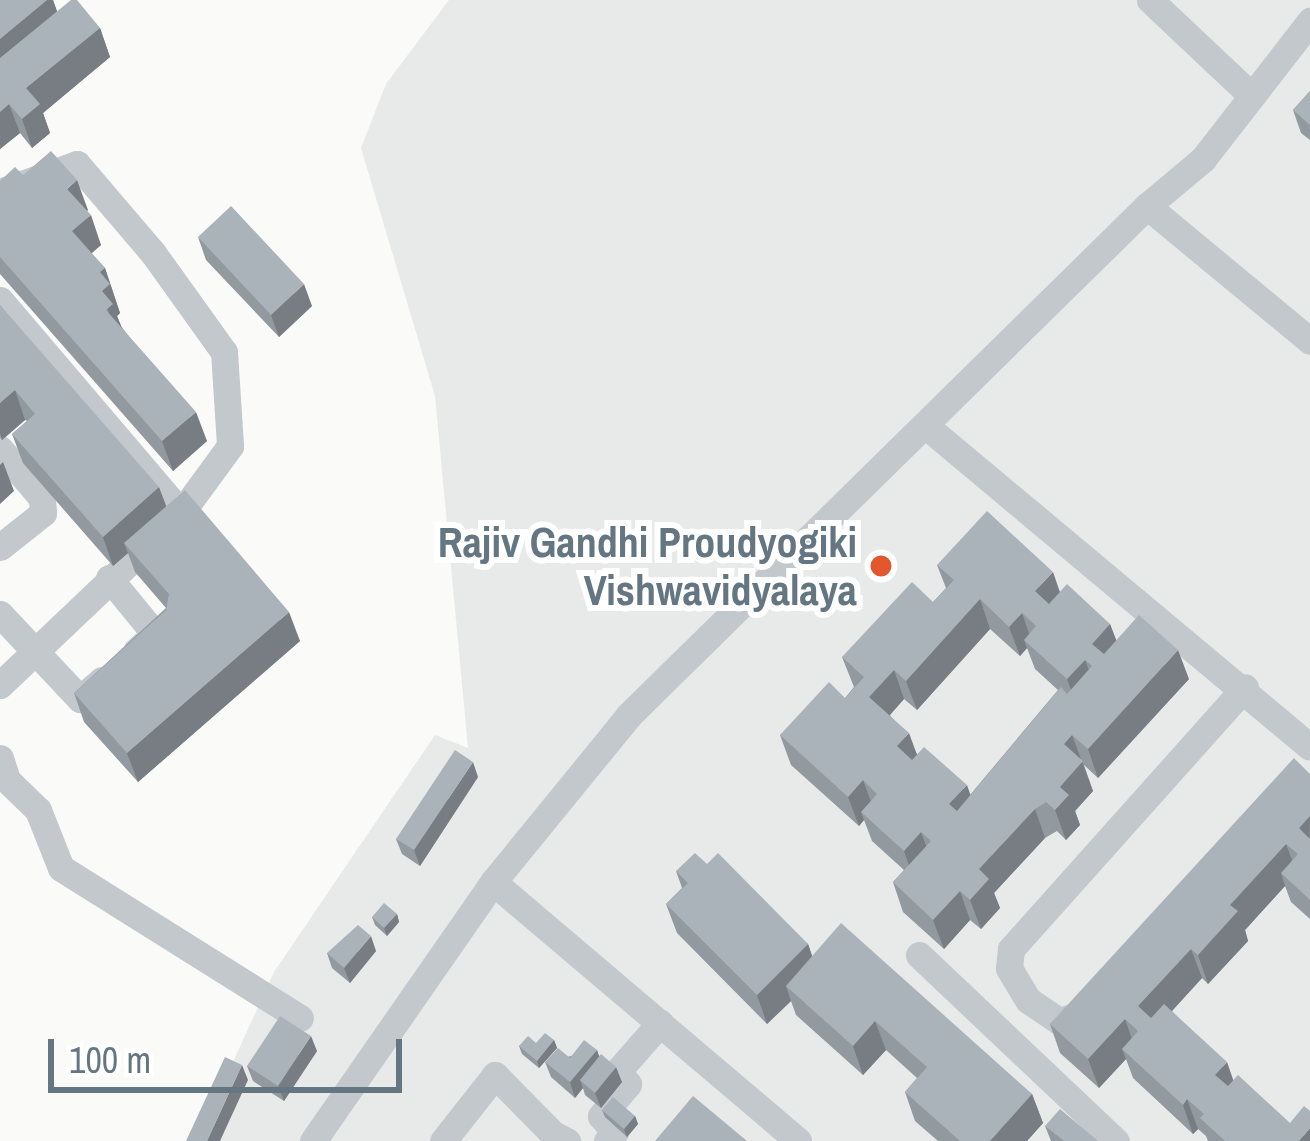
<!DOCTYPE html>
<style>
body{margin:0}
#map{position:relative;width:1310px;height:1141px;overflow:hidden;background:#fafaf8;font-family:"Archivo Narrow",sans-serif}
div>[style]{position:absolute}
.built>*{inset:0;background:#e8e9e9}
.minor>*{height:27px;margin:-13.5px;padding:0 13.5px;transform-origin:13.5px;border-radius:13.5px;background:#c3c8cc}
.wall>*{inset:0;background:#929a9f}
.shaded-wall>*{inset:0;background:#777d82}
.building>*{inset:0;background:#aab3b9}
.dots>*{width:33px;height:33px;translate:-50% -50%;box-sizing:border-box;border:6px solid #fff;border-radius:50%}
span{translate:-50% -50%;white-space:nowrap;text-align:center;line-height:1.15;-webkit-text-stroke:12px #fff;paint-order:stroke}
.poi-label{font-size:42px;color:#657683;font-weight:700}
.right{translate:-100% -50%;text-align:right}
.scale{position:absolute;left:48px;top:1039px;width:354px;height:54px;box-sizing:border-box;border:6px solid #657683;border-top:0;padding-left:15px;font-size:36px;line-height:42px;white-space:nowrap;color:#657683;-webkit-text-stroke:9px #fff;paint-order:stroke}
</style>
<div id="map">
<div class="built">
<i style="clip-path:polygon(449px 0,1310px 0,1310px 1141px,197px 1141px,274px 972px,435px 735px,468px 748px,435px 396px,361px 148px,386px 84px)"></i>
</div>
<div class="minor">
<i style="left:1150px;top:0;width:140px;rotate:43.3deg"></i>
<i style="left:0;top:192px;width:82px;rotate:-20deg"></i>
<i style="left:77px;top:164px;width:117px;rotate:49.5deg"></i>
<i style="left:153px;top:253px;width:122px;rotate:54.4deg"></i>
<i style="left:224px;top:352px;width:94px;rotate:86.3deg"></i>
<i style="left:230px;top:446px;width:83px;rotate:126.2deg"></i>
<i style="left:181px;top:513px;width:250px;rotate:136.5deg"></i>
<i style="left:1147px;top:206px;width:212px;rotate:39.6deg"></i>
<i style="left:0;top:300px;width:280px;rotate:49.6deg"></i>
<i style="left:926px;top:426px;width:500px;rotate:39.89deg"></i>
<i style="left:0;top:449px;width:65px;rotate:49.4deg"></i>
<i style="left:42px;top:498px;width:15px;rotate:86deg"></i>
<i style="left:43px;top:513px;width:55px;rotate:141.7deg"></i>
<i style="left:109px;top:578px;width:72px;rotate:50.6deg"></i>
<i style="left:155px;top:634px;width:25px;rotate:138deg"></i>
<i style="left:0;top:614px;width:117px;rotate:46.7deg"></i>
<i style="left:80px;top:699px;width:29px;rotate:-41deg"></i>
<i style="left:0;top:758px;width:23px;rotate:72deg"></i>
<i style="left:7px;top:780px;width:43px;rotate:44.1deg"></i>
<i style="left:38px;top:810px;width:62px;rotate:68.4deg"></i>
<i style="left:61px;top:868px;width:282px;rotate:32.1deg"></i>
<i style="left:493px;top:882px;width:400px;rotate:40.3deg"></i>
<i style="left:919px;top:955px;width:271px;rotate:43.4deg"></i>
<i style="left:1084px;top:1013px;width:26px;rotate:162deg"></i>
<i style="left:1059px;top:1021px;width:37px;rotate:-146deg"></i>
<i style="left:1028px;top:1000px;width:37px;rotate:-121deg"></i>
<i style="left:1009px;top:968px;width:19px;rotate:-84deg"></i>
<i style="left:1011px;top:949px;width:351px;rotate:-48.2deg"></i>
<i style="left:313px;top:1141px;width:315px;rotate:-55.2deg"></i>
<i style="left:493px;top:882px;width:215px;rotate:-50.8deg"></i>
<i style="left:629px;top:715px;width:726px;rotate:-44.5deg"></i>
<i style="left:1147px;top:206px;width:73px;rotate:-40deg"></i>
<i style="left:1203px;top:159px;width:175px;rotate:-52.2deg"></i>
<i style="left:443px;top:1141px;width:84px;rotate:-51.8deg"></i>
<i style="left:495px;top:1075px;width:83px;rotate:45.5deg"></i>
<i style="left:553px;top:1134px;width:16px;rotate:27deg"></i>
<i style="left:607px;top:1141px;width:12px;rotate:-48deg"></i>
<i style="left:615px;top:1132px;width:21px;rotate:-131deg"></i>
<i style="left:601px;top:1116px;width:42px;rotate:-49.8deg"></i>
<i style="left:628px;top:1084px;width:16px;rotate:-128deg"></i>
<i style="left:618px;top:1071px;width:64px;rotate:-48.8deg"></i>
</div>
<div class="wall">
<i style="clip-path:polygon(0 0,53px 0,57px 12px,100px 28px,110px 57px,43px 113px,50px 133px,32px 148px,20px 133px,0 149px)"></i>
<i style="clip-path:polygon(1310px 91px,1310px 140px,1301px 133px,1293px 110px)"></i>
<i style="clip-path:polygon(23px 175px,88px 210px,86px 211px,101px 245px,91px 253px,105px 268px,120px 313px,117px 316px,121px 326px,207px 441px,173px 471px,0 274px,0 181px)"></i>
<i style="clip-path:polygon(198px 237px,312px 306px,279px 337px,206px 260px)"></i>
<i style="clip-path:polygon(0 305px,166px 506px,300px 641px,138px 782px,84px 722px,74px 693px,166px 608px,135px 572px,128px 553px,113px 566px,23px 463px,12px 434px,27px 421px,25px 420px,2px 440px,0 437px)"></i>
<i style="clip-path:polygon(evenodd,937px 565px,1060px 592px,1110px 624px,1116px 640px,1189px 679px,1098px 778px,1084px 765px,1093px 791px,1075px 811px,1080px 825px,1066px 840px,1057px 831px,1045px 838px,994px 893px,1000px 908px,981px 929px,970px 920px,944px 949px,903px 912px,893px 882px,904px 870px,872px 841px,864px 820px,859px 826px,791px 765px,780px 735px,845px 698px,854px 687px,842px 657px,933px 602px,946px 588px,937px 565px,990px 629px,1020px 656px,1027px 648px,1035px 669px,1058px 690px,970px 795px,917px 754px,890px 715px,904px 699px,917px 710px,990px 629px)"></i>
<i style="clip-path:polygon(1310px 774px,1310px 919px,1291px 902px,1285px 886px,1245px 930px,1248px 941px,1208px 984px,1202px 978px,1172px 1011px,1233px 1080px,1310px 1141px,1208px 1141px,1206px 1136px,1198px 1129px,1193px 1134px,1133px 1078px,1126px 1059px,1099px 1088px,1060px 1053px,1050px 1024px)"></i>
<i style="clip-path:polygon(478px 777px,420px 866px,402px 854px,396px 839px)"></i>
<i style="clip-path:polygon(707px 864px,808px 944px,812px 956px,1032px 1094px,1043px 1123px,1027px 1141px,938px 1141px,915px 1121px,905px 1092px,917px 1078px,886px 1050px,863px 1075px,796px 1015px,791px 1001px,767px 1024px,677px 933px,666px 904px,682px 888px,676px 871px)"></i>
<i style="clip-path:polygon(397px 914px,399px 922px,387px 936px,375px 925px,372px 917px)"></i>
<i style="clip-path:polygon(376px 951px,350px 983px,332px 968px,327px 953px)"></i>
<i style="clip-path:polygon(554px 1040px,557px 1048px,539px 1068px,522px 1054px,519px 1046px)"></i>
<i style="clip-path:polygon(597px 1050px,599px 1057px,622px 1082px,601px 1108px,585px 1095px,583px 1088px,575px 1098px,551px 1077px,545px 1062px)"></i>
<i style="clip-path:polygon(317px 1051px,284px 1101px,253px 1081px,247px 1066px)"></i>
<i style="clip-path:polygon(602px 1110px,635px 1116px,638px 1124px,627px 1137px,605px 1117px)"></i>
<i style="clip-path:polygon(1045px 1126px,1098px 1141px,1051px 1141px)"></i>
</div>
<div class="shaded-wall">
<i style="clip-path:polygon(47px 0,53px 0,62px 25px,0 77px,0 39px)"></i>
<i style="clip-path:polygon(100px 28px,110px 57px,43px 113px,50px 133px,32px 148px,22px 119px,26px 88px)"></i>
<i style="clip-path:polygon(9px 104px,20px 133px,0 149px,0 112px)"></i>
<i style="clip-path:polygon(77px 180px,88px 210px,78px 218px,67px 189px)"></i>
<i style="clip-path:polygon(91px 215px,101px 245px,83px 261px,72px 231px)"></i>
<i style="clip-path:polygon(105px 268px,120px 313px,117px 316px,124px 333px,117px 339px,102px 291px,100px 272px)"></i>
<i style="clip-path:polygon(304px 284px,312px 306px,279px 337px,271px 315px)"></i>
<i style="clip-path:polygon(15px 390px,25px 420px,2px 440px,0 433px,0 403px)"></i>
<i style="clip-path:polygon(196px 412px,207px 441px,173px 471px,162px 441px)"></i>
<i style="clip-path:polygon(3px 462px,14px 491px,0 504px,0 465px)"></i>
<i style="clip-path:polygon(159px 487px,170px 516px,124px 543px,128px 553px,113px 566px,103px 537px)"></i>
<i style="clip-path:polygon(1053px 572px,1063px 601px,1045px 620px,1035px 591px)"></i>
<i style="clip-path:polygon(980px 599px,990px 629px,917px 710px,906px 681px)"></i>
<i style="clip-path:polygon(289px 612px,300px 641px,138px 782px,127px 753px)"></i>
<i style="clip-path:polygon(1022px 613px,1032px 642px,1024px 640px,1027px 648px,1020px 656px,1009px 627px)"></i>
<i style="clip-path:polygon(1110px 624px,1121px 653px,1103px 673px,1092px 644px)"></i>
<i style="clip-path:polygon(1178px 650px,1189px 679px,1098px 778px,1088px 749px)"></i>
<i style="clip-path:polygon(1085px 660px,1096px 689px,1078px 709px,1067px 679px)"></i>
<i style="clip-path:polygon(894px 670px,904px 699px,880px 726px,869px 697px)"></i>
<i style="clip-path:polygon(909px 733px,920px 763px,908px 776px,897px 746px)"></i>
<i style="clip-path:polygon(1072px 735px,1093px 791px,1075px 811px,1080px 825px,1066px 840px,1055px 810px,1064px 744px)"></i>
<i style="clip-path:polygon(473px 762px,478px 777px,420px 866px,414px 850px)"></i>
<i style="clip-path:polygon(863px 780px,874px 810px,861px 812px,864px 820px,859px 826px,848px 797px)"></i>
<i style="clip-path:polygon(967px 785px,977px 814px,960px 833px,949px 804px)"></i>
<i style="clip-path:polygon(1035px 809px,1045px 838px,994px 893px,1000px 908px,981px 929px,970px 900px,979px 869px)"></i>
<i style="clip-path:polygon(1310px 816px,1309px 858px,1299px 828px)"></i>
<i style="clip-path:polygon(921px 832px,932px 862px,914px 880px,904px 851px)"></i>
<i style="clip-path:polygon(1286px 844px,1297px 873px,1281px 873px,1285px 886px,1245px 930px,1248px 941px,1208px 984px,1198px 955px,1230px 905px)"></i>
<i style="clip-path:polygon(960px 891px,970px 920px,944px 949px,933px 920px)"></i>
<i style="clip-path:polygon(397px 914px,399px 922px,387px 936px,384px 928px)"></i>
<i style="clip-path:polygon(371px 936px,376px 951px,350px 983px,344px 968px)"></i>
<i style="clip-path:polygon(808px 944px,818px 973px,786px 986px,791px 1001px,767px 1024px,757px 995px)"></i>
<i style="clip-path:polygon(1191px 949px,1202px 978px,1149px 1036px,1138px 1006px)"></i>
<i style="clip-path:polygon(1125px 1019px,1135px 1048px,1122px 1049px,1126px 1059px,1099px 1088px,1088px 1059px)"></i>
<i style="clip-path:polygon(875px 1021px,886px 1050px,863px 1075px,853px 1046px)"></i>
<i style="clip-path:polygon(311px 1036px,317px 1051px,284px 1101px,278px 1086px)"></i>
<i style="clip-path:polygon(554px 1040px,557px 1048px,539px 1068px,537px 1061px)"></i>
<i style="clip-path:polygon(597px 1050px,602px 1065px,580px 1080px,583px 1088px,575px 1098px,570px 1082px)"></i>
<i style="clip-path:polygon(1227px 1062px,1237px 1091px,1225px 1104px,1215px 1075px)"></i>
<i style="clip-path:polygon(242px 1065px,248px 1080px,220px 1141px,207px 1141px)"></i>
<i style="clip-path:polygon(616px 1067px,622px 1082px,601px 1108px,595px 1093px)"></i>
<i style="clip-path:polygon(1032px 1094px,1043px 1123px,1027px 1141px,990px 1141px)"></i>
<i style="clip-path:polygon(1187px 1099px,1198px 1129px,1193px 1134px,1183px 1105px)"></i>
<i style="clip-path:polygon(635px 1116px,638px 1124px,627px 1137px,624px 1129px)"></i>
<i style="clip-path:polygon(1310px 1128px,1310px 1141px,1299px 1141px)"></i>
</div>
<div class="building">
<i style="clip-path:polygon(0 0,47px 0,0 39px)"></i>
<i style="clip-path:polygon(71px 0,77px 0,100px 28px,26px 88px,40px 104px,22px 119px,9px 104px,0 112px,0 58px)"></i>
<i style="clip-path:polygon(1310px 91px,1310px 125px,1293px 110px)"></i>
<i style="clip-path:polygon(51px 151px,77px 180px,67px 189px,91px 215px,72px 231px,105px 268px,100px 272px,110px 284px,102px 291px,113px 304px,106px 310px,196px 412px,162px 441px,0 257px,0 181px,15px 167px,23px 175px)"></i>
<i style="clip-path:polygon(231px 206px,304px 284px,271px 315px,198px 237px)"></i>
<i style="clip-path:polygon(0 305px,159px 487px,103px 537px,12px 434px,35px 414px,15px 390px,0 403px)"></i>
<i style="clip-path:polygon(185px 490px,289px 612px,127px 753px,74px 693px,166px 610px,169px 594px,124px 543px)"></i>
<i style="clip-path:polygon(evenodd,987px 511px,1053px 572px,1035px 591px,1049px 604px,1067px 584px,1110px 624px,1092px 644px,1104px 654px,1139px 615px,1178px 650px,1088px 749px,1072px 735px,1064px 744px,1083px 761px,1060px 787px,1069px 795px,1055px 810px,1046px 802px,1035px 809px,979px 869px,989px 879px,970px 900px,960px 891px,933px 920px,893px 882px,931px 841px,921px 832px,904px 851px,861px 812px,877px 794px,863px 780px,848px 797px,780px 735px,829px 682px,845px 698px,864px 677px,842px 657px,912px 582px,933px 602px,954px 580px,937px 565px,987px 511px,980px 599px,1009px 627px,1022px 613px,1036px 626px,1024px 640px,1067px 679px,1085px 660px,1092px 666px,1067px 694px,1061px 687px,957px 811px,949px 804px,967px 785px,924px 747px,912px 760px,897px 746px,909px 733px,869px 697px,894px 670px,906px 681px,980px 599px)"></i>
<i style="clip-path:polygon(455px 750px,473px 762px,414px 850px,396px 839px)"></i>
<i style="clip-path:polygon(1294px 758px,1310px 774px,1310px 816px,1299px 828px,1310px 839px,1310px 900px,1281px 873px,1298px 854px,1286px 844px,1230px 905px,1238px 911px,1198px 955px,1191px 949px,1138px 1006px,1151px 1018px,1164px 1004px,1227px 1062px,1215px 1075px,1228px 1086px,1238px 1075px,1290px 1123px,1304px 1106px,1310px 1111px,1310px 1128px,1299px 1141px,1225px 1141px,1200px 1118px,1204px 1114px,1187px 1099px,1183px 1105px,1122px 1049px,1138px 1031px,1125px 1019px,1088px 1059px,1050px 1024px)"></i>
<i style="clip-path:polygon(695px 853px,707px 864px,718px 853px,808px 944px,757px 995px,666px 904px,688px 883px,676px 871px)"></i>
<i style="clip-path:polygon(384px 903px,397px 914px,384px 928px,372px 917px)"></i>
<i style="clip-path:polygon(841px 923px,1032px 1094px,990px 1141px,960px 1141px,905px 1092px,927px 1067px,875px 1021px,853px 1046px,786px 986px)"></i>
<i style="clip-path:polygon(358px 925px,371px 936px,344px 968px,327px 953px)"></i>
<i style="clip-path:polygon(280px 1016px,311px 1036px,278px 1086px,247px 1066px)"></i>
<i style="clip-path:polygon(545px 1033px,554px 1040px,537px 1061px,519px 1046px,528px 1036px,536px 1043px)"></i>
<i style="clip-path:polygon(584px 1040px,597px 1050px,570px 1082px,545px 1062px,558px 1048px,570px 1058px)"></i>
<i style="clip-path:polygon(601px 1054px,616px 1067px,595px 1093px,580px 1080px)"></i>
<i style="clip-path:polygon(225px 1057px,242px 1065px,207px 1141px,186px 1141px)"></i>
<i style="clip-path:polygon(693px 1096px,747px 1141px,655px 1141px)"></i>
<i style="clip-path:polygon(613px 1097px,635px 1116px,624px 1129px,602px 1110px)"></i>
<i style="clip-path:polygon(1060px 1109px,1098px 1141px,1064px 1141px,1045px 1126px)"></i>
</div>
<div class="dots">
<i style="left:881px;top:566px;background:#e4572e"></i>
</div>
<div class="poi-label">
<span class="right" style="left:857px;top:566px">Rajiv Gandhi Proudyogiki<br>Vishwavidyalaya</span>
</div>
<div class="scale">100 m</div>
</div>
